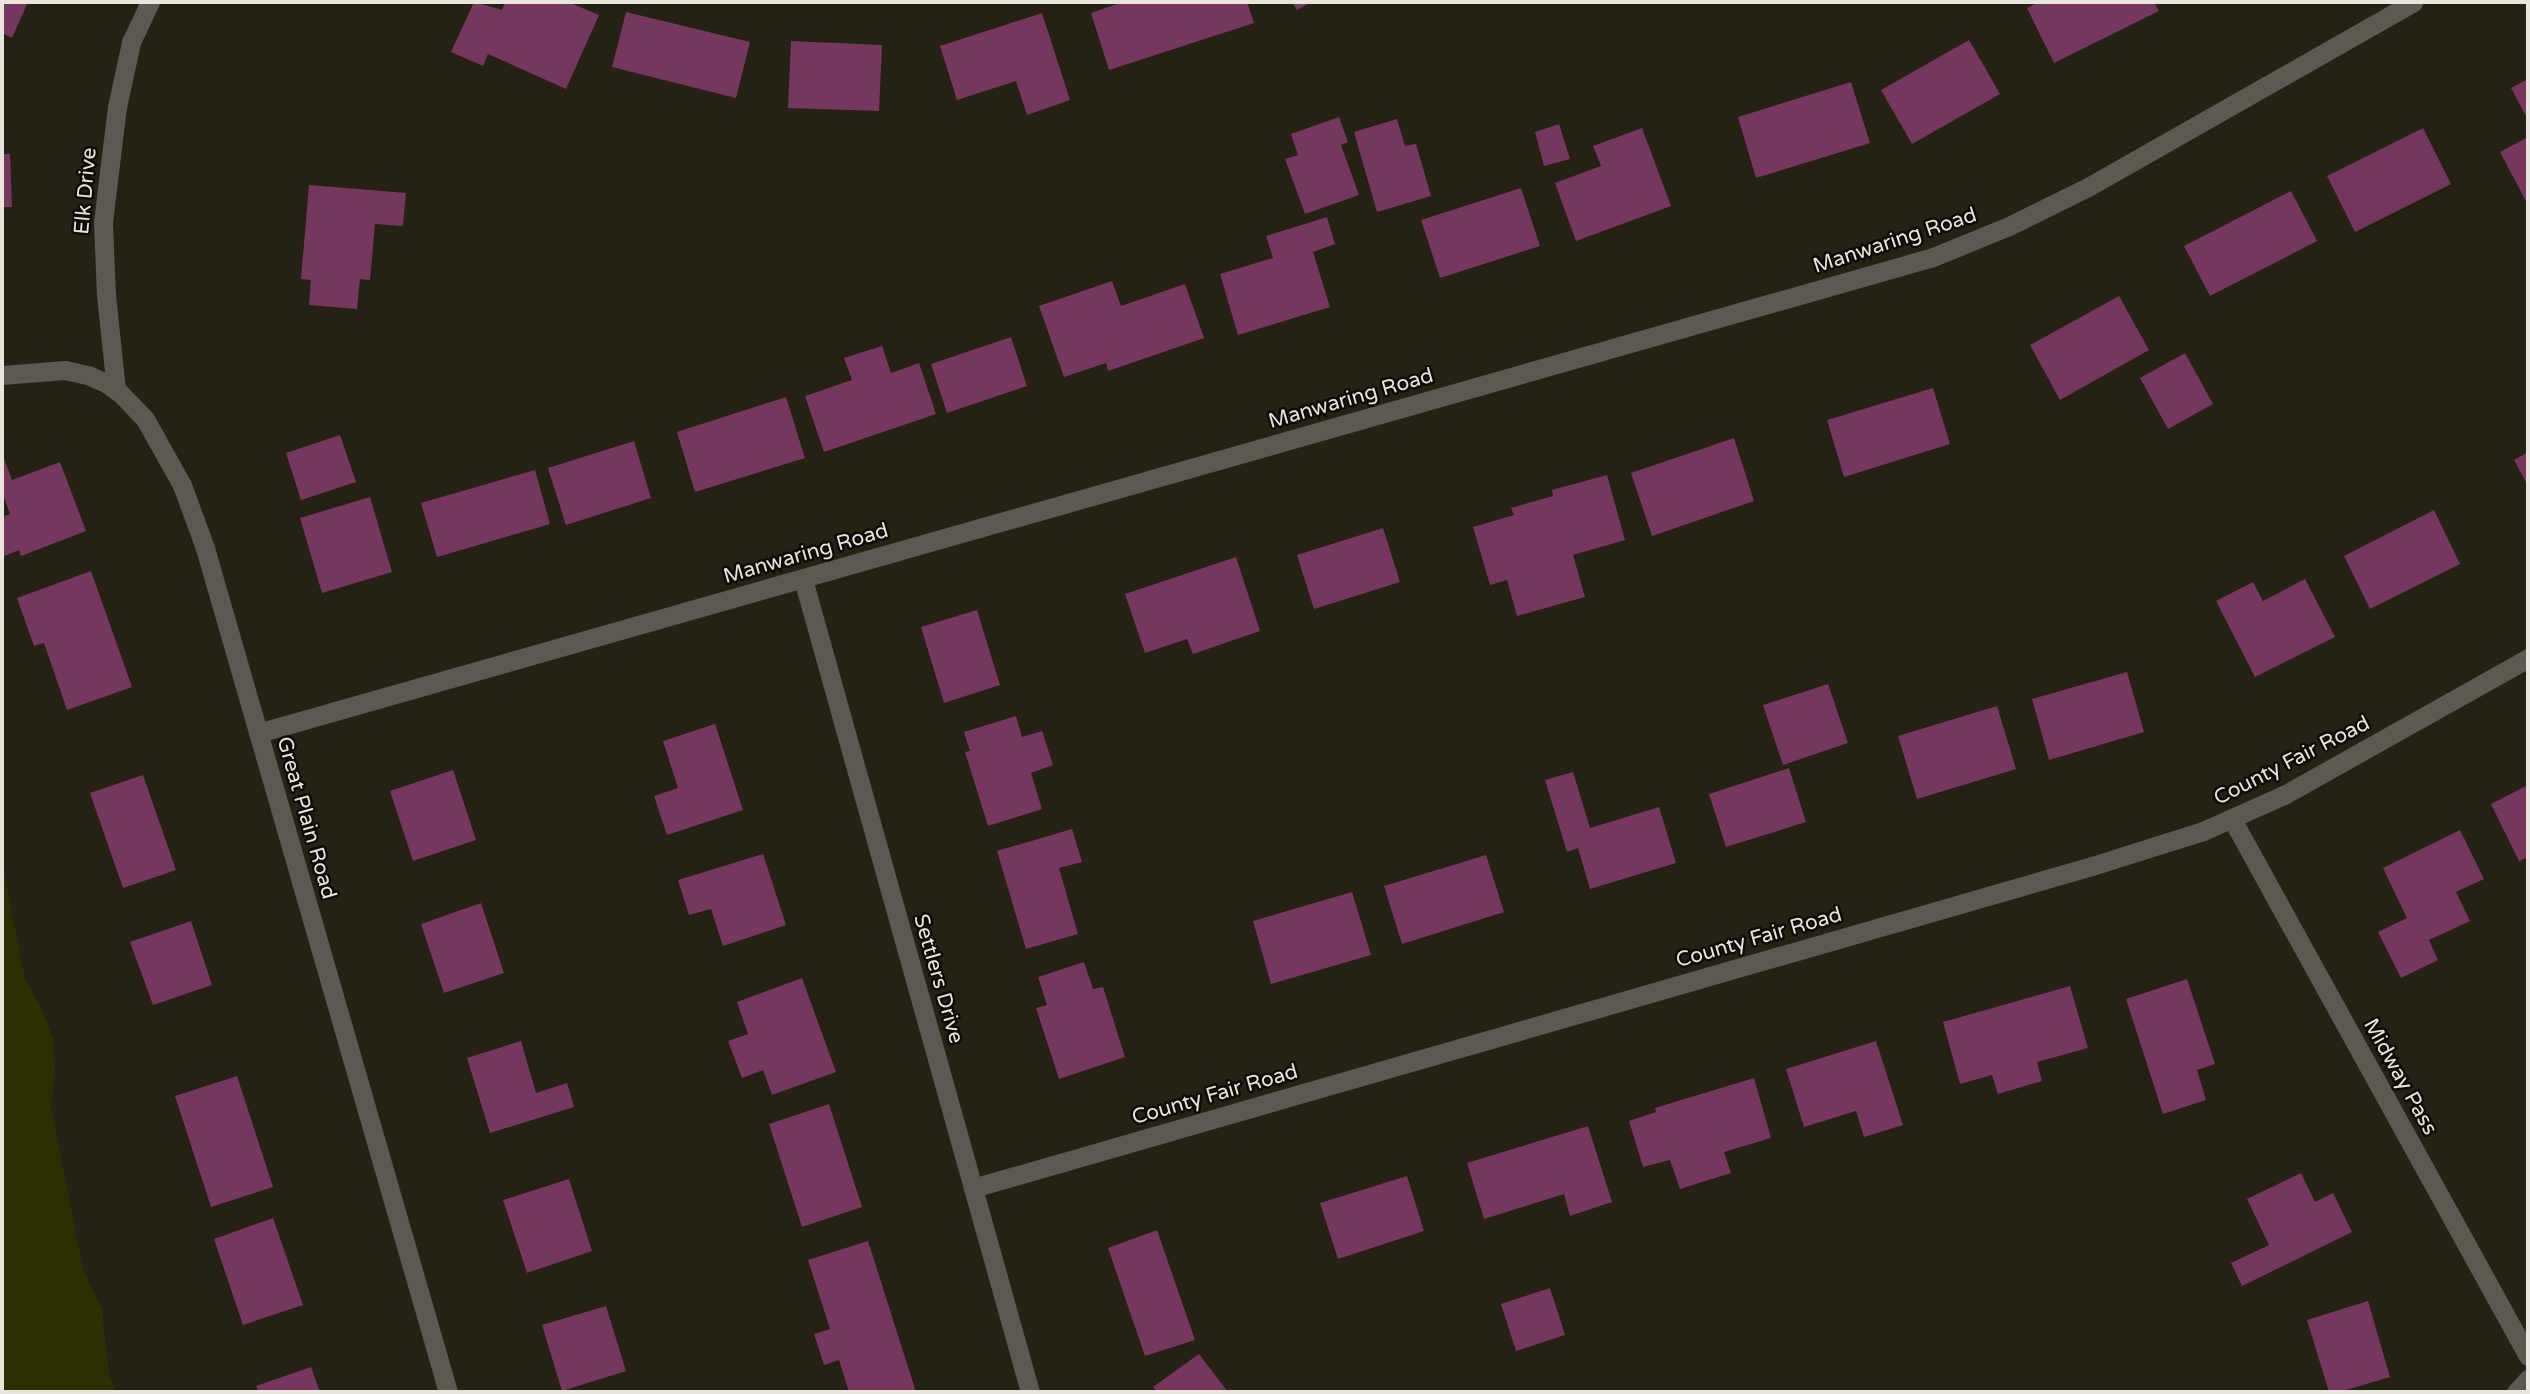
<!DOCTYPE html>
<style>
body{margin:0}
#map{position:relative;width:2530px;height:1394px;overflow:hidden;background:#262115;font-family:"Varela Round",sans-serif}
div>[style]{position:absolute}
.green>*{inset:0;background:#2c3000}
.building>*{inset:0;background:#75375d}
.minor>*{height:19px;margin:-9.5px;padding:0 9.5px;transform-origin:9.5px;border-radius:9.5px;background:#5c5852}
span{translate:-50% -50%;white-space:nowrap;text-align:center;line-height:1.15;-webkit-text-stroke:5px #0d0b06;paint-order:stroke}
.street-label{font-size:21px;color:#e8e5dd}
.frame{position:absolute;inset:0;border:4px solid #e8e5dd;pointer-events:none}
</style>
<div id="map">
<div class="green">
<i style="clip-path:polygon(2px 863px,25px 979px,42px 1009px,53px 1039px,55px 1070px,51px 1107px,83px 1269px,102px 1310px,109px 1375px,117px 1392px,2px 1392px)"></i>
</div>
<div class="building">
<i style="clip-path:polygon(2px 2px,28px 2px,12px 38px,2px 33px)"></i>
<i style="clip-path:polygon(474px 2px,502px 10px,505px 2px,568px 2px,599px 15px,566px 89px,488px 54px,483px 66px,451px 52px)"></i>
<i style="clip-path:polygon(1123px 2px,1247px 2px,1254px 23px,1109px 70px,1091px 13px)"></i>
<i style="clip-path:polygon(1292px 2px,1311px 2px,1297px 10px)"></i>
<i style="clip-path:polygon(2039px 2px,2154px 2px,2159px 11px,2054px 63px,2027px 8px)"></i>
<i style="clip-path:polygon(626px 12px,750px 42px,736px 98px,612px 67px)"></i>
<i style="clip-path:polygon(1042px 13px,1070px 100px,1027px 115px,1016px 81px,957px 100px,940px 46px)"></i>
<i style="clip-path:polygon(1969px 40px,2000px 94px,1912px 144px,1881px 90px)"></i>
<i style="clip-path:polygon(791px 41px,882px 45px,879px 111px,788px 108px)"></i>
<i style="clip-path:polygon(2528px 79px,2528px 120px,2511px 88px)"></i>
<i style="clip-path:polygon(1851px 82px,1870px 143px,1756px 178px,1738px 117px)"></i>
<i style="clip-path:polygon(1339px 117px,1348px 142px,1341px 145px,1359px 195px,1305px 214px,1285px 159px,1298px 155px,1291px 134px)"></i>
<i style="clip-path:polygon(1397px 119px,1405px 146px,1416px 144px,1431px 196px,1377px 212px,1354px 132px)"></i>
<i style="clip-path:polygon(1559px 124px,1570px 159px,1544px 166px,1535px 132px)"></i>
<i style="clip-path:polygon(1642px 128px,1671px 206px,1576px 241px,1555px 183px,1601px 166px,1593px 146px)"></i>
<i style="clip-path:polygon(2423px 128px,2451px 184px,2355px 232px,2327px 176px)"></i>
<i style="clip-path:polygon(2528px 137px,2528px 205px,2500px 152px)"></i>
<i style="clip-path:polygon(2px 154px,10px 154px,12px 207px,2px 207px)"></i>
<i style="clip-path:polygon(309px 185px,406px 193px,403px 226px,375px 224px,370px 280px,360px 279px,357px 309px,309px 305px,311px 280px,301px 279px)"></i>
<i style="clip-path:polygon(1521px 188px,1540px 246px,1440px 278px,1421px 220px)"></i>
<i style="clip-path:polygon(2291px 191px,2317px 241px,2210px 296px,2184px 246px)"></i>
<i style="clip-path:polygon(1327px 217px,1335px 244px,1313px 252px,1330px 307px,1238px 335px,1220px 274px,1273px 258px,1266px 236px)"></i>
<i style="clip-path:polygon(1112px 281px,1121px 306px,1185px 284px,1204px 338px,1108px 371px,1106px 363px,1064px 377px,1039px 306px)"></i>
<i style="clip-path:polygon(2119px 296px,2149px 350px,2060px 400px,2030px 345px)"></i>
<i style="clip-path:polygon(1011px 337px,1027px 386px,947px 413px,931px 364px)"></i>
<i style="clip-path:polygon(882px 346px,891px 373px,919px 363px,936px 414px,824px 452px,805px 396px,852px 380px,844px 358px)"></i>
<i style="clip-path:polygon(2185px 353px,2213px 404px,2168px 429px,2140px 378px)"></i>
<i style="clip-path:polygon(1933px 388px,1950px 444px,1844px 477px,1827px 420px)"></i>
<i style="clip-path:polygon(786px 397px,805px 458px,695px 492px,677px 432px)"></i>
<i style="clip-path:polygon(340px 435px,356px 482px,301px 500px,286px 453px)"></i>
<i style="clip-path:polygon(1734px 438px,1754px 501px,1652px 536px,1631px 473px)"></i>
<i style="clip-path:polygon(634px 441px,651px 498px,566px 525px,548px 468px)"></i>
<i style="clip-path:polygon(2528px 452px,2528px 486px,2514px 460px)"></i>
<i style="clip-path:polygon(2px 453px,12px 480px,60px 462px,86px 531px,21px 556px,19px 550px,2px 557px,2px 517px,10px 514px,2px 492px)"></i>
<i style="clip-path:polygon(535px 470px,550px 524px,437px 557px,421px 503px)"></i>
<i style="clip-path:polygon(1607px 475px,1625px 540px,1573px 555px,1585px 597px,1517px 616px,1507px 580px,1490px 585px,1473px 527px,1514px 515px,1511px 508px,1553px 496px,1552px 490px)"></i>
<i style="clip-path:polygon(370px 497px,392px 572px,322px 593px,300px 518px)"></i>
<i style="clip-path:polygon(2434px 510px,2460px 564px,2370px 609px,2344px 556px)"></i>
<i style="clip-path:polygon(1383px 528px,1400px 582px,1314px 609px,1297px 555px)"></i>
<i style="clip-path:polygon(1236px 557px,1260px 631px,1193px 654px,1187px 639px,1145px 653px,1125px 594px)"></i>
<i style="clip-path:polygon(91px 571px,132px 687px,67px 710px,44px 643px,34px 646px,17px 598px)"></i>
<i style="clip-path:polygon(2305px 579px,2335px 637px,2255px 677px,2216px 601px,2253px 582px,2263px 601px)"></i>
<i style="clip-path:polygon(977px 610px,1000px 685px,944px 703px,921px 627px)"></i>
<i style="clip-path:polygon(2127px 672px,2144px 732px,2049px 760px,2032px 699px)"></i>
<i style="clip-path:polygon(1828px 684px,1848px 743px,1783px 765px,1763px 705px)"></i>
<i style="clip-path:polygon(1997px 706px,2016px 769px,1917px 799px,1898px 736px)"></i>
<i style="clip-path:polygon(1016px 716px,1022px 737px,1042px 731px,1053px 765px,1031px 773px,1042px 809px,988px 826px,965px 752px,970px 751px,964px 732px)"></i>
<i style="clip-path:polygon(715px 724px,743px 810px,667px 835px,654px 796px,678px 788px,663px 741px)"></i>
<i style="clip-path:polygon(1789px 768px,1806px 822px,1726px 847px,1709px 794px)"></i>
<i style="clip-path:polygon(453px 770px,476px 840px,413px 861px,390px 791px)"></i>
<i style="clip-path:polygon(1573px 772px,1590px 828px,1659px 807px,1676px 863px,1590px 889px,1578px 848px,1567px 852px,1545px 780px)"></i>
<i style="clip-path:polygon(143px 775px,176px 870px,123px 888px,90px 793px)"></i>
<i style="clip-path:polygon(2528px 785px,2528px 857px,2519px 861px,2491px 804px)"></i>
<i style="clip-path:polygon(1072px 829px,1082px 862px,1059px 868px,1078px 934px,1026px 949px,997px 851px)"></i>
<i style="clip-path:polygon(2460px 830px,2484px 879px,2456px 892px,2470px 921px,2429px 940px,2438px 960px,2401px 978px,2378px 932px,2407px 918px,2383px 868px)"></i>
<i style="clip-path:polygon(763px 854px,786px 925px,723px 946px,711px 909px,689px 915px,678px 880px)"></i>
<i style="clip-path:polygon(1486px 855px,1504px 912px,1402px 944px,1384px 886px)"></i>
<i style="clip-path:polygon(1352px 892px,1371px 955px,1271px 984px,1253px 921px)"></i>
<i style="clip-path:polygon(481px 903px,504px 973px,444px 993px,421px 924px)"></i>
<i style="clip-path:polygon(191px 921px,212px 985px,153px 1005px,130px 942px)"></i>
<i style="clip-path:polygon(1084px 962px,1093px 989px,1103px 987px,1125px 1057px,1059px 1079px,1036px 1008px,1047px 1005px,1038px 977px)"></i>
<i style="clip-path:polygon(802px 978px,836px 1072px,772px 1095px,763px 1070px,742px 1078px,728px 1041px,748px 1034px,737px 1002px)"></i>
<i style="clip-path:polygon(2187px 979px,2215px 1064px,2197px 1070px,2206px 1100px,2163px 1114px,2126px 999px)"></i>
<i style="clip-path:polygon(2070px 986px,2088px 1048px,2037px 1062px,2042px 1081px,1998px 1094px,1992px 1075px,1960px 1084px,1943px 1022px)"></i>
<i style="clip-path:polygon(521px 1041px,536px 1093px,567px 1083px,574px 1107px,490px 1133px,467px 1058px)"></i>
<i style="clip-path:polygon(1876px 1041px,1903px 1125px,1864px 1137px,1856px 1111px,1804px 1127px,1786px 1069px)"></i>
<i style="clip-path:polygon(237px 1076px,273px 1187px,211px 1207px,175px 1096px)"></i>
<i style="clip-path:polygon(1754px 1078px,1771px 1138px,1724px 1152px,1731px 1173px,1680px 1189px,1670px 1160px,1643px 1167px,1629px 1121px,1656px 1112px,1655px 1108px)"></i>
<i style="clip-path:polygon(829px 1104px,862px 1207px,802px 1227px,769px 1124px)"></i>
<i style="clip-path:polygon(1588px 1126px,1612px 1202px,1570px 1216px,1564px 1194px,1484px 1219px,1467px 1163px)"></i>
<i style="clip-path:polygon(2301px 1173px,2315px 1202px,2333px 1193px,2352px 1232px,2242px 1286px,2231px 1263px,2269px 1245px,2247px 1199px)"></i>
<i style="clip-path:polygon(1407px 1176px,1424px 1231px,1338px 1259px,1320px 1203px)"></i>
<i style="clip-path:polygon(569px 1179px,592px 1251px,527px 1273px,503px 1200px)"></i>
<i style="clip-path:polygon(273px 1218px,303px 1305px,243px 1325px,214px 1239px)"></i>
<i style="clip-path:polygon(1157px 1230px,1195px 1340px,1145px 1356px,1108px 1248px)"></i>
<i style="clip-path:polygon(868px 1241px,916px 1392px,849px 1392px,839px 1360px,824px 1365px,814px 1334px,830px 1329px,808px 1260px)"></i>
<i style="clip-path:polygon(1550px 1288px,1565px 1335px,1516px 1351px,1501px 1304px)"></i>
<i style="clip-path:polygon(2368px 1301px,2390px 1377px,2339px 1392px,2329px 1392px,2307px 1320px)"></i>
<i style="clip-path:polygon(606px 1306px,626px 1371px,562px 1391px,542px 1325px)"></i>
<i style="clip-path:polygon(1199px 1354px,1228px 1392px,1157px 1392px,1153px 1387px)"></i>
<i style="clip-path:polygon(311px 1367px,320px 1392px,259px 1392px,256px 1386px)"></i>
</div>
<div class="minor">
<i style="left:2px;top:375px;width:63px;rotate:-4.5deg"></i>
<i style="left:65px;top:370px;width:26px;rotate:13deg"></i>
<i style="left:90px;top:376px;width:17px;rotate:24deg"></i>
<i style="left:106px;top:383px;width:17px;rotate:36deg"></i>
<i style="left:120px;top:393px;width:36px;rotate:46deg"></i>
<i style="left:145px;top:419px;width:76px;rotate:60.7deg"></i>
<i style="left:182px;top:485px;width:67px;rotate:69.9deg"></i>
<i style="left:205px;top:548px;width:878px;rotate:73.94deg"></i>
<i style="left:116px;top:390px;width:96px;rotate:-96deg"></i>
<i style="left:106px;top:295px;width:73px;rotate:-92.4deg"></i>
<i style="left:103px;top:222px;width:116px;rotate:-83.1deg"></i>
<i style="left:117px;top:107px;width:66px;rotate:-77.8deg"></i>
<i style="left:131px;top:42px;width:44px;rotate:-64.6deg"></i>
<i style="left:803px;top:579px;width:844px;rotate:74.4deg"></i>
<i style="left:258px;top:733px;width:1741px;rotate:-15.86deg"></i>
<i style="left:1933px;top:257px;width:82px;rotate:-22.2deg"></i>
<i style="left:2009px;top:226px;width:88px;rotate:-26.3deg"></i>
<i style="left:2088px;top:187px;width:374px;rotate:-29.6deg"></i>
<i style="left:2232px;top:819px;width:613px;rotate:61.14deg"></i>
<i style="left:973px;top:1188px;width:1164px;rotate:-16.05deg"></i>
<i style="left:2092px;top:866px;width:116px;rotate:-17.5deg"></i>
<i style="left:2203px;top:831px;width:89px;rotate:-24deg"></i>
<i style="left:2284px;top:795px;width:280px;rotate:-29.3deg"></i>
<i style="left:2516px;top:1392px;width:18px;rotate:-47deg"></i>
</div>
<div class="street-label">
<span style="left:86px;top:191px;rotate:-85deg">Elk Drive</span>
<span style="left:1895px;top:241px;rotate:-18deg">Manwaring Road</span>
<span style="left:1351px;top:399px;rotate:-16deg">Manwaring Road</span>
<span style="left:806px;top:554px;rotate:-16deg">Manwaring Road</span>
<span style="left:2292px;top:761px;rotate:-27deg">County Fair Road</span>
<span style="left:306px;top:818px;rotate:74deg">Great Plain Road</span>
<span style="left:1759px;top:938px;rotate:-16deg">County Fair Road</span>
<span style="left:938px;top:979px;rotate:74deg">Settlers Drive</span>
<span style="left:2400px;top:1077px;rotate:61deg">Midway Pass</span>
<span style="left:1215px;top:1095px;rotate:-16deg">County Fair Road</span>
</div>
<div class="frame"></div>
</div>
